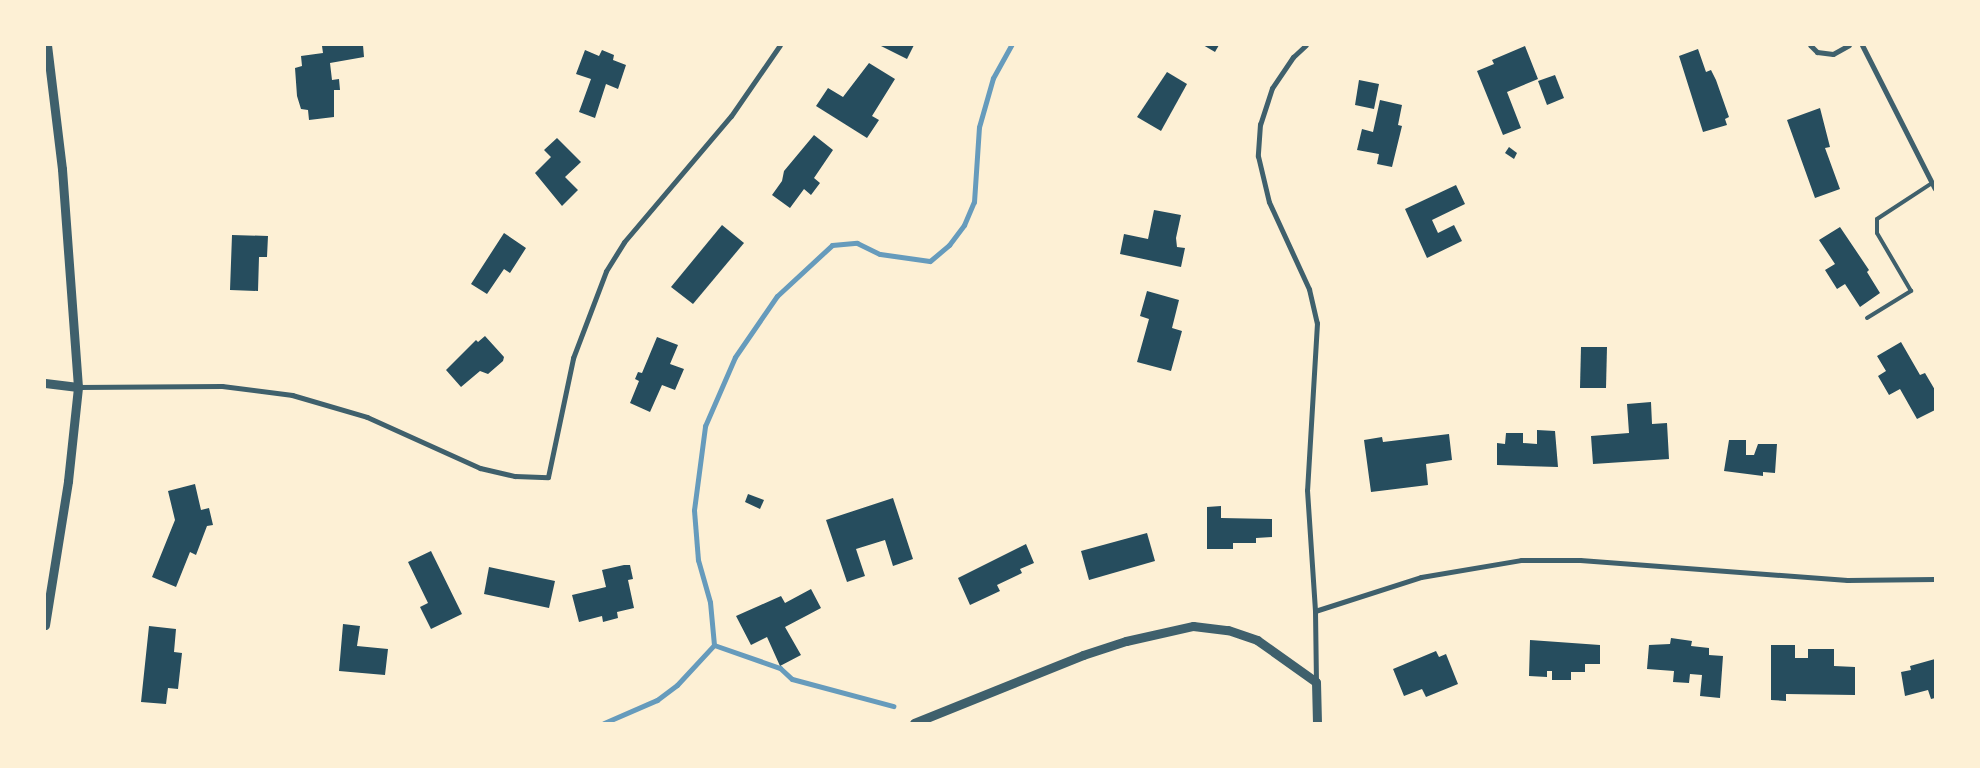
<!DOCTYPE html>
<style>
body{margin:0}
#map{position:relative;width:1980px;height:768px;overflow:hidden;background:#fdf0d5;font-family:"Public Sans",sans-serif}
div>[style]{position:absolute}
.stream>*{height:5px;margin:-2.5px;padding:0 2.5px;transform-origin:2.5px;border-radius:2.5px;background:#669bbc}
.building>*{inset:0;background:#264d5e}
.service>*{height:4px;margin:-2px;padding:0 2px;transform-origin:2px;border-radius:2px;background:#3f606c}
.minor>*{height:5px;margin:-2.5px;padding:0 2.5px;transform-origin:2.5px;border-radius:2.5px;background:#3f606c}
.tertiary>*{height:9px;margin:-4.5px;padding:0 4.5px;transform-origin:4.5px;border-radius:4.5px;background:#3f606c}
span{translate:-50% -50%;white-space:nowrap;text-align:center;line-height:1.15;-webkit-text-stroke:4px #fdf0d5;paint-order:stroke}
.frame{position:absolute;inset:0;border:46px solid #fdf0d5;pointer-events:none}
</style>
<div id="map">
<div class="stream">
<i style="left:714px;top:645px;width:70px;rotate:19.2deg"></i>
<i style="left:780px;top:668px;width:16px;rotate:43deg"></i>
<i style="left:792px;top:679px;width:105px;rotate:15deg"></i>
<i style="left:604px;top:723px;width:58px;rotate:-23.5deg"></i>
<i style="left:657px;top:700px;width:25px;rotate:-37deg"></i>
<i style="left:677px;top:685px;width:54px;rotate:-47.2deg"></i>
<i style="left:714px;top:645px;width:43px;rotate:-95.3deg"></i>
<i style="left:710px;top:602px;width:44px;rotate:-105.9deg"></i>
<i style="left:698px;top:560px;width:50px;rotate:-94.6deg"></i>
<i style="left:694px;top:510px;width:85px;rotate:-82.5deg"></i>
<i style="left:705px;top:426px;width:75px;rotate:-66.5deg"></i>
<i style="left:735px;top:357px;width:74px;rotate:-55.5deg"></i>
<i style="left:777px;top:296px;width:75px;rotate:-42.8deg"></i>
<i style="left:832px;top:245px;width:25px;rotate:-5deg"></i>
<i style="left:857px;top:243px;width:25px;rotate:26deg"></i>
<i style="left:880px;top:254px;width:50px;rotate:8deg"></i>
<i style="left:930px;top:261px;width:25px;rotate:-40deg"></i>
<i style="left:949px;top:245px;width:25px;rotate:-53deg"></i>
<i style="left:964px;top:225px;width:25px;rotate:-67deg"></i>
<i style="left:974px;top:202px;width:75px;rotate:-86.2deg"></i>
<i style="left:979px;top:127px;width:51px;rotate:-74.1deg"></i>
<i style="left:993px;top:78px;width:38px;rotate:-61deg"></i>
</div>
<div class="building">
<i style="clip-path:polygon(363px 45px,364px 57px,330px 63px,332px 80px,339px 79px,340px 90px,334px 90px,334px 117px,309px 120px,308px 110px,301px 109px,297px 96px,295px 68px,302px 66px,301px 56px,323px 53px,322px 46px)"></i>
<i style="clip-path:polygon(879px 45px,914px 45px,907px 59px)"></i>
<i style="clip-path:polygon(1203px 45px,1219px 45px,1215px 52px)"></i>
<i style="clip-path:polygon(1525px 46px,1538px 79px,1507px 92px,1521px 128px,1503px 135px,1477px 71px,1494px 64px,1492px 60px)"></i>
<i style="clip-path:polygon(1698px 49px,1706px 72px,1711px 70px,1716px 80px,1729px 117px,1725px 119px,1727px 125px,1703px 132px,1679px 56px)"></i>
<i style="clip-path:polygon(585px 50px,599px 56px,602px 50px,614px 55px,613px 60px,626px 65px,618px 89px,606px 84px,595px 118px,579px 112px,591px 79px,576px 74px)"></i>
<i style="clip-path:polygon(869px 63px,895px 79px,872px 116px,879px 120px,867px 138px,816px 106px,828px 88px,843px 97px)"></i>
<i style="clip-path:polygon(1167px 72px,1187px 84px,1161px 131px,1137px 117px)"></i>
<i style="clip-path:polygon(1555px 75px,1564px 98px,1547px 105px,1538px 81px)"></i>
<i style="clip-path:polygon(1359px 80px,1379px 84px,1374px 109px,1355px 105px)"></i>
<i style="clip-path:polygon(1380px 100px,1402px 105px,1398px 125px,1402px 126px,1392px 167px,1377px 164px,1379px 154px,1357px 150px,1362px 129px,1373px 132px)"></i>
<i style="clip-path:polygon(1820px 108px,1830px 147px,1825px 148px,1840px 189px,1815px 198px,1787px 120px)"></i>
<i style="clip-path:polygon(814px 135px,833px 150px,814px 178px,820px 183px,811px 195px,804px 189px,790px 208px,772px 195px,782px 181px,784px 171px)"></i>
<i style="clip-path:polygon(557px 138px,581px 162px,565px 177px,578px 190px,562px 206px,535px 173px,551px 157px,544px 150px)"></i>
<i style="clip-path:polygon(1509px 147px,1517px 153px,1514px 159px,1505px 153px)"></i>
<i style="clip-path:polygon(1456px 185px,1465px 204px,1432px 220px,1438px 233px,1454px 225px,1462px 241px,1427px 258px,1405px 209px)"></i>
<i style="clip-path:polygon(1154px 210px,1181px 215px,1176px 238px,1177px 247px,1185px 248px,1181px 267px,1120px 254px,1124px 234px,1148px 239px)"></i>
<i style="clip-path:polygon(722px 225px,744px 243px,693px 304px,671px 287px)"></i>
<i style="clip-path:polygon(1840px 227px,1869px 270px,1867px 272px,1880px 293px,1860px 307px,1845px 284px,1837px 289px,1825px 270px,1835px 264px,1819px 240px)"></i>
<i style="clip-path:polygon(504px 233px,526px 248px,510px 273px,504px 269px,487px 294px,471px 284px)"></i>
<i style="clip-path:polygon(232px 235px,268px 236px,267px 257px,259px 257px,258px 291px,230px 290px)"></i>
<i style="clip-path:polygon(1147px 291px,1179px 300px,1172px 328px,1182px 331px,1171px 371px,1137px 362px,1149px 319px,1140px 316px)"></i>
<i style="clip-path:polygon(485px 336px,504px 357px,503px 361px,488px 374px,480px 371px,461px 387px,446px 370px,476px 340px,478px 342px)"></i>
<i style="clip-path:polygon(657px 337px,678px 345px,670px 364px,684px 369px,675px 390px,662px 385px,650px 412px,630px 403px,639px 381px,635px 379px,638px 372px,642px 373px)"></i>
<i style="clip-path:polygon(1901px 342px,1920px 375px,1925px 373px,1935px 390px,1935px 410px,1917px 419px,1900px 389px,1889px 395px,1878px 376px,1886px 371px,1877px 356px)"></i>
<i style="clip-path:polygon(1581px 347px,1607px 347px,1606px 388px,1580px 388px)"></i>
<i style="clip-path:polygon(1651px 402px,1652px 424px,1667px 423px,1669px 459px,1593px 464px,1591px 436px,1629px 433px,1627px 404px)"></i>
<i style="clip-path:polygon(1537px 430px,1555px 431px,1558px 467px,1497px 465px,1497px 443px,1505px 444px,1506px 433px,1523px 433px,1523px 443px,1537px 444px)"></i>
<i style="clip-path:polygon(1449px 434px,1452px 460px,1426px 464px,1428px 485px,1371px 492px,1364px 440px,1382px 437px,1383px 442px)"></i>
<i style="clip-path:polygon(1729px 440px,1746px 440px,1746px 455px,1754px 455px,1758px 444px,1777px 444px,1775px 473px,1763px 472px,1763px 476px,1724px 471px)"></i>
<i style="clip-path:polygon(195px 484px,201px 510px,209px 508px,213px 525px,207px 526px,196px 555px,190px 552px,176px 587px,152px 577px,175px 520px,168px 491px)"></i>
<i style="clip-path:polygon(748px 494px,764px 500px,760px 509px,745px 502px)"></i>
<i style="clip-path:polygon(893px 498px,913px 559px,893px 566px,885px 540px,856px 549px,865px 576px,847px 582px,826px 520px)"></i>
<i style="clip-path:polygon(1221px 506px,1221px 518px,1272px 519px,1272px 537px,1256px 538px,1256px 543px,1233px 543px,1233px 549px,1207px 549px,1207px 507px)"></i>
<i style="clip-path:polygon(1147px 533px,1155px 561px,1089px 580px,1081px 551px)"></i>
<i style="clip-path:polygon(1026px 544px,1034px 563px,1020px 569px,1022px 573px,997px 585px,1000px 591px,970px 605px,958px 578px)"></i>
<i style="clip-path:polygon(431px 551px,462px 614px,431px 629px,420px 607px,428px 603px,408px 562px)"></i>
<i style="clip-path:polygon(624px 565px,630px 565px,633px 579px,628px 580px,634px 608px,617px 612px,618px 618px,603px 622px,602px 616px,579px 622px,572px 595px,606px 587px,602px 570px)"></i>
<i style="clip-path:polygon(489px 567px,555px 581px,549px 608px,484px 594px)"></i>
<i style="clip-path:polygon(811px 589px,821px 608px,785px 627px,801px 655px,780px 666px,767px 637px,751px 645px,736px 616px,781px 596px,785px 603px)"></i>
<i style="clip-path:polygon(343px 624px,360px 626px,357px 646px,388px 649px,385px 675px,339px 671px)"></i>
<i style="clip-path:polygon(149px 626px,176px 629px,174px 652px,182px 653px,178px 689px,168px 688px,166px 704px,141px 702px)"></i>
<i style="clip-path:polygon(1671px 638px,1692px 641px,1691px 646px,1709px 648px,1709px 655px,1723px 656px,1720px 698px,1700px 696px,1702px 675px,1690px 674px,1689px 683px,1673px 682px,1674px 671px,1647px 669px,1649px 645px,1670px 644px)"></i>
<i style="clip-path:polygon(1530px 640px,1600px 645px,1600px 664px,1585px 664px,1585px 672px,1571px 672px,1571px 680px,1552px 680px,1552px 671px,1547px 671px,1547px 677px,1529px 676px)"></i>
<i style="clip-path:polygon(1771px 645px,1795px 645px,1795px 658px,1808px 658px,1808px 649px,1834px 649px,1834px 666px,1855px 667px,1855px 695px,1786px 694px,1786px 701px,1771px 700px)"></i>
<i style="clip-path:polygon(1436px 651px,1439px 657px,1446px 654px,1458px 684px,1426px 697px,1422px 689px,1404px 696px,1393px 669px)"></i>
<i style="clip-path:polygon(1935px 659px,1935px 698px,1931px 699px,1928px 690px,1905px 696px,1901px 672px,1911px 670px,1910px 666px)"></i>
</div>
<div class="service">
<i style="left:1867px;top:318px;width:52px;rotate:-31.5deg"></i>
<i style="left:1911px;top:291px;width:67px;rotate:-120.4deg"></i>
<i style="left:1877px;top:233px;width:14px;rotate:-90deg"></i>
<i style="left:1877px;top:219px;width:66px;rotate:-33.2deg"></i>
</div>
<div class="minor">
<i style="left:1306px;top:45px;width:18px;rotate:137deg"></i>
<i style="left:1293px;top:57px;width:37px;rotate:124deg"></i>
<i style="left:1272px;top:88px;width:38px;rotate:108deg"></i>
<i style="left:1260px;top:124px;width:32px;rotate:94deg"></i>
<i style="left:1258px;top:156px;width:47px;rotate:76.6deg"></i>
<i style="left:1269px;top:202px;width:96px;rotate:65.3deg"></i>
<i style="left:1309px;top:289px;width:35px;rotate:77deg"></i>
<i style="left:1317px;top:323px;width:167px;rotate:93.4deg"></i>
<i style="left:1307px;top:490px;width:121px;rotate:86.2deg"></i>
<i style="left:1315px;top:611px;width:71px;rotate:89.2deg"></i>
<i style="left:1810px;top:45px;width:10px;rotate:45deg"></i>
<i style="left:1817px;top:52px;width:16px;rotate:7deg"></i>
<i style="left:1833px;top:54px;width:18px;rotate:-29deg"></i>
<i style="left:1862px;top:45px;width:161px;rotate:63.1deg"></i>
<i style="left:78px;top:387px;width:144px;rotate:-0.4deg"></i>
<i style="left:222px;top:386px;width:71px;rotate:7.3deg"></i>
<i style="left:292px;top:395px;width:78px;rotate:16.3deg"></i>
<i style="left:367px;top:417px;width:124px;rotate:24.3deg"></i>
<i style="left:480px;top:468px;width:36px;rotate:13deg"></i>
<i style="left:515px;top:476px;width:33px;rotate:2deg"></i>
<i style="left:548px;top:477px;width:122px;rotate:-78.1deg"></i>
<i style="left:573px;top:358px;width:93px;rotate:-69.2deg"></i>
<i style="left:606px;top:271px;width:34px;rotate:-58deg"></i>
<i style="left:624px;top:242px;width:165px;rotate:-49.7deg"></i>
<i style="left:731px;top:116px;width:86px;rotate:-55.4deg"></i>
<i style="left:1315px;top:611px;width:111px;rotate:-17.8deg"></i>
<i style="left:1421px;top:577px;width:101px;rotate:-9.6deg"></i>
<i style="left:1521px;top:560px;width:59px"></i>
<i style="left:1580px;top:560px;width:268px;rotate:4.3deg"></i>
<i style="left:1847px;top:580px;width:88px;rotate:-0.7deg"></i>
</div>
<div class="tertiary">
<i style="left:45px;top:383px;width:33px;rotate:7deg"></i>
<i style="left:45px;top:625px;width:146px;rotate:-80.9deg"></i>
<i style="left:68px;top:481px;width:95px;rotate:-83.9deg"></i>
<i style="left:78px;top:387px;width:219px;rotate:-94.2deg"></i>
<i style="left:62px;top:169px;width:125px;rotate:-96.9deg"></i>
<i style="left:914px;top:723px;width:182px;rotate:-21.9deg"></i>
<i style="left:1083px;top:655px;width:45px;rotate:-18deg"></i>
<i style="left:1126px;top:641px;width:69px;rotate:-12.6deg"></i>
<i style="left:1193px;top:626px;width:35px;rotate:7deg"></i>
<i style="left:1228px;top:630px;width:31px;rotate:19deg"></i>
<i style="left:1257px;top:640px;width:72px;rotate:35.4deg"></i>
<i style="left:1316px;top:682px;width:41px;rotate:88.6deg"></i>
</div>
<div class="frame"></div>
</div>
